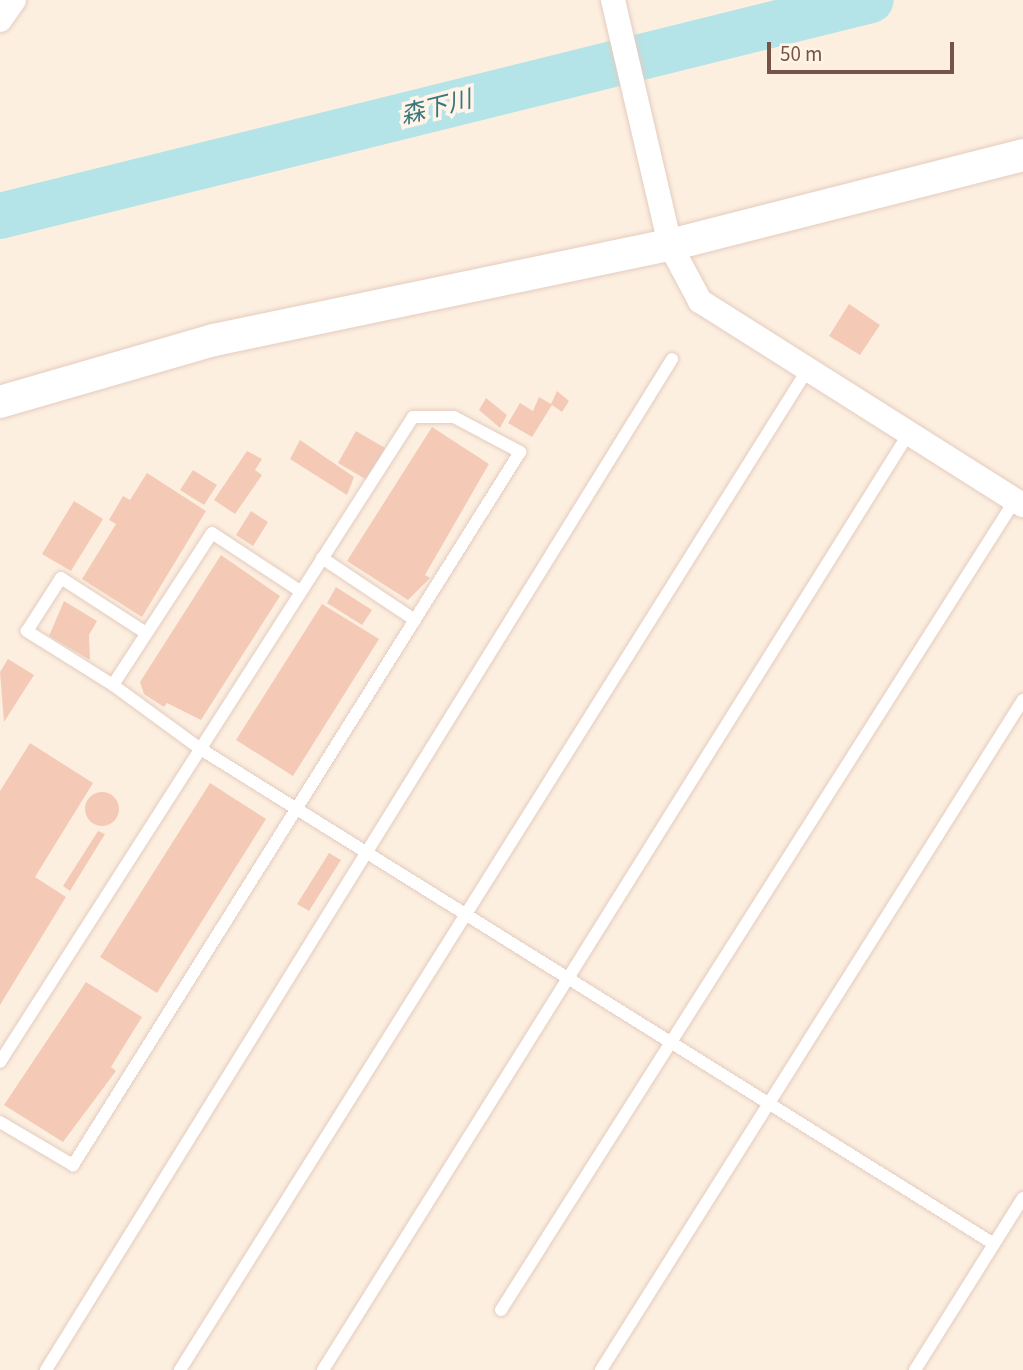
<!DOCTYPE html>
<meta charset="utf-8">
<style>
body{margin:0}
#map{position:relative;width:1023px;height:1370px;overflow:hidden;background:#fdefe0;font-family:"Source Sans 3","Noto Sans JP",sans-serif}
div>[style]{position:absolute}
.river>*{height:46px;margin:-23px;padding:0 23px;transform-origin:23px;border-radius:23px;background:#b4e4e7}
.building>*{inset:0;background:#f4cab6}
.round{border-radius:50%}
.roads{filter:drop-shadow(0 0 2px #e3ccbf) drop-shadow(0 0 2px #e3ccbf)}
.service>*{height:12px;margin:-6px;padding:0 6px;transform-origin:6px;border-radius:6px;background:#fff}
.minor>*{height:24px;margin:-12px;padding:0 12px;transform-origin:12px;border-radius:12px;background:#fff}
.tertiary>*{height:32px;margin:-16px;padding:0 16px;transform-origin:16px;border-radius:16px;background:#fff}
span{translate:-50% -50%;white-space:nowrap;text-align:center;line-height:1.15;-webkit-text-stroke:7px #fff4e7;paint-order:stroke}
.water-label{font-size:24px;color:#3a767c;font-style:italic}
.scale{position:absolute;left:767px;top:42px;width:187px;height:32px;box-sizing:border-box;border:4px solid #755346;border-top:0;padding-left:9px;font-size:21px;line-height:24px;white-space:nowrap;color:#755346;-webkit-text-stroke:5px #fff4e7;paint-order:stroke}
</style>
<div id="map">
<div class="river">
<i style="left:0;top:216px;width:897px;rotate:-13.93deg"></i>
</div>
<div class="building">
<i style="clip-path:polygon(849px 304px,880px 325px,860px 355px,829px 336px)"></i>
<i style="clip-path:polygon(557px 391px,569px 401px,562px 412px,552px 405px,532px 437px,508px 423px,520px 403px,533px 411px,539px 397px,551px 404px)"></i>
<i style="clip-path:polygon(486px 398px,507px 415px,500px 428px,479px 410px)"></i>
<i style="clip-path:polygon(432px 427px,489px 464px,425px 575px,430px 578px,408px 600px,347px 561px)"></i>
<i style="clip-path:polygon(356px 431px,385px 448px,367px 480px,338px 463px)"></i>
<i style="clip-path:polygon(300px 440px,354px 477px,347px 495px,290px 459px)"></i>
<i style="clip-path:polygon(247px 451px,262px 459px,255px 470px,262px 475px,235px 514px,214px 500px)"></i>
<i style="clip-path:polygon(193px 470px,217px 485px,204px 505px,180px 490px)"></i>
<i style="clip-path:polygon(147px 473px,206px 511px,142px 617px,82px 579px,116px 524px,109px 520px,123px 496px,130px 500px)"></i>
<i style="clip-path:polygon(74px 501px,103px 519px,71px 571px,42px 554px)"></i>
<i style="clip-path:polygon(251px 511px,268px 522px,253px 546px,236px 535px)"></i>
<i style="clip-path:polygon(221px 555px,280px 596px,201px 720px,167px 703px,164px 707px,144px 694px,140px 682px)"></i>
<i style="clip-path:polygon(336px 587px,372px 610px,362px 625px,327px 603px)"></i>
<i style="clip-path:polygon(64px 601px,97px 621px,89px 635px,90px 660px,49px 636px)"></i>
<i style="clip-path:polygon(322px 604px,379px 639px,293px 776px,236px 740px)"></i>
<i style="clip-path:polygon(8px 659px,34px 675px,4px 722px,0 672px)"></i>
<i style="clip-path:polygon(30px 743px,93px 783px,35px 877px,66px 897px,0 1005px,0 791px)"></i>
<i style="clip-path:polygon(210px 783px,266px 819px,157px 993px,100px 957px)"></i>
<i class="round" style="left:85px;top:792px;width:34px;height:34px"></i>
<i style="clip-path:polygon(98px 831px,105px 834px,70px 891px,63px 886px)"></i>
<i style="clip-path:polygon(329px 853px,341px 860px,309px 911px,297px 904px)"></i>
<i style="clip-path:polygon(86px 982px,142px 1017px,111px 1067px,116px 1071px,63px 1142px,4px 1105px)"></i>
</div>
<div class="roads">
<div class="service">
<i style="left:322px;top:558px;width:112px;rotate:33.7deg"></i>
<i style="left:300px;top:591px;width:105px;rotate:-146.6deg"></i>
<i style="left:212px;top:533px;width:181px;rotate:123.1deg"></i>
<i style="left:113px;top:685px;width:107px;rotate:36.2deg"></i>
<i style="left:199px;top:748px;width:937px;rotate:31.96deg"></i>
<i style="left:113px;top:685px;width:102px;rotate:-147.9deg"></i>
<i style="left:27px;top:631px;width:63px;rotate:-57.3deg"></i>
<i style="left:61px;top:578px;width:101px;rotate:32.9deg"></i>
<i style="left:0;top:1062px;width:766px;rotate:-57.37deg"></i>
<i style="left:413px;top:417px;width:41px"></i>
<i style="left:454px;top:417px;width:75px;rotate:27.9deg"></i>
<i style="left:520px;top:452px;width:842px;rotate:122.08deg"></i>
<i style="left:73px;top:1165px;width:85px;rotate:-149.5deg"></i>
<i style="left:501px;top:1310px;width:959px;rotate:-57.6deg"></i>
<i style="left:46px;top:1370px;width:1189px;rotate:-58.23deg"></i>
<i style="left:180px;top:1370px;width:1182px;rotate:-57.9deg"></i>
<i style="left:323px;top:1370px;width:1105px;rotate:-57.98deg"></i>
<i style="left:601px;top:1370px;width:792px;rotate:-57.8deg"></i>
<i style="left:915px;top:1370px;width:203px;rotate:-57.9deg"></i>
</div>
<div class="minor">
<i style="left:613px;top:0;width:252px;rotate:76.9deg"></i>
<i style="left:670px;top:245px;width:64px;rotate:61.8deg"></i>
<i style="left:700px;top:301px;width:382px;rotate:32.3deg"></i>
<i style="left:0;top:20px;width:24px;rotate:-55deg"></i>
</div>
<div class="tertiary">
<i style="left:0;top:402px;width:223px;rotate:-16.2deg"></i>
<i style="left:214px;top:340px;width:466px;rotate:-11.8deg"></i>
<i style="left:670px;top:245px;width:364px;rotate:-14.3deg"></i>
</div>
</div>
<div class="water-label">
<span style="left:436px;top:108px;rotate:-14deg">森下川</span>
</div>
<div class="scale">50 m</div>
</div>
